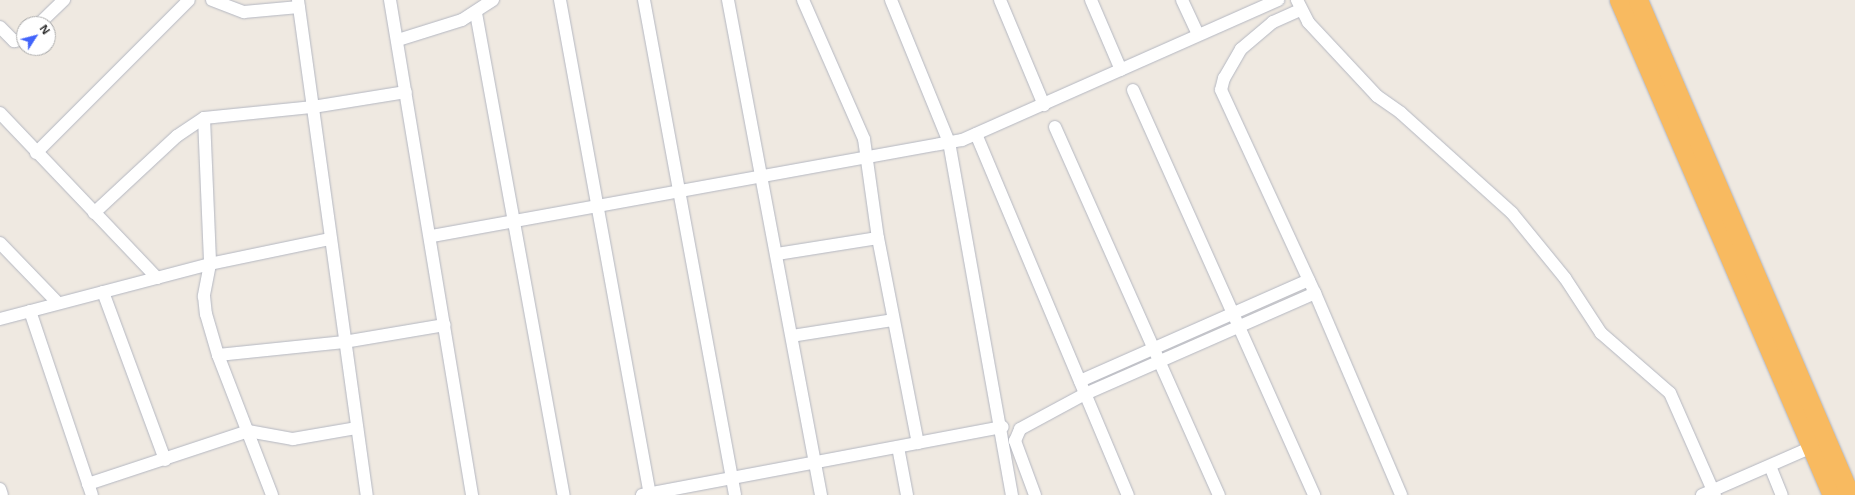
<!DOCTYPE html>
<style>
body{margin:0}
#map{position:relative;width:1855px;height:495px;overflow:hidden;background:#efe9e1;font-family:"Noto Sans",sans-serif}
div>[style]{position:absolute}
.roads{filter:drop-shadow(0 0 1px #b4b7c1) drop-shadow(0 0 1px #b4b7c1)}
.minor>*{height:12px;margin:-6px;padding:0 6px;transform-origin:6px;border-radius:6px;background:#fff}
.trunk>*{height:19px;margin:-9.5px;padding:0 9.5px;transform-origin:9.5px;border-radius:9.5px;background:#f8ba60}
span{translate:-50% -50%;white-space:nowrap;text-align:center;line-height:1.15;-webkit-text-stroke:3.5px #fff;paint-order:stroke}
.north{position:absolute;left:16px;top:16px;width:40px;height:40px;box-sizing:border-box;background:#fff;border:1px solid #ababab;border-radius:50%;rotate:54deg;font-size:11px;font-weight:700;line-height:16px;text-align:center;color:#2e2e2e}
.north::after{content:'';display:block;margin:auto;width:14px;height:18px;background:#4264fb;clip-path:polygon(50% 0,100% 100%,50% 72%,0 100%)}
</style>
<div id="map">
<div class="roads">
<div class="minor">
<i style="left:212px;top:0;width:34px;rotate:21deg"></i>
<i style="left:244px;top:12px;width:55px;rotate:-5.2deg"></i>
<i style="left:298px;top:0;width:500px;rotate:82.1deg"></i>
<i style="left:390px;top:0;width:502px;rotate:80.59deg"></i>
<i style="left:560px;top:0;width:503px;rotate:79.7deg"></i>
<i style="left:644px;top:0;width:503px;rotate:79.58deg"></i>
<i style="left:728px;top:0;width:504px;rotate:79.36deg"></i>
<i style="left:803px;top:0;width:152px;rotate:66.3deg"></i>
<i style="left:864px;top:139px;width:100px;rotate:82deg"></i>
<i style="left:878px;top:238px;width:209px;rotate:79deg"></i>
<i style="left:891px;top:0;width:153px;rotate:67.8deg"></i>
<i style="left:949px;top:142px;width:359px;rotate:79.9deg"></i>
<i style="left:1000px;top:0;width:114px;rotate:67.3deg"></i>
<i style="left:1091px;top:0;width:76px;rotate:66.8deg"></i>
<i style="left:1182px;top:0;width:38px;rotate:65deg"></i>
<i style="left:1297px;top:0;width:25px;rotate:63deg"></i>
<i style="left:1308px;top:22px;width:101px;rotate:47deg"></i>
<i style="left:1377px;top:96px;width:29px;rotate:35deg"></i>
<i style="left:1401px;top:113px;width:149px;rotate:42deg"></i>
<i style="left:1512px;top:213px;width:84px;rotate:50.8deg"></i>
<i style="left:1565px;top:278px;width:66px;rotate:56.8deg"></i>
<i style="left:1601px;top:333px;width:91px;rotate:41deg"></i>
<i style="left:1670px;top:393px;width:111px;rotate:66.2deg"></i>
<i style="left:1300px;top:10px;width:30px;rotate:156deg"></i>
<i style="left:1273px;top:22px;width:42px;rotate:139.8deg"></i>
<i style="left:1241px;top:49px;width:34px;rotate:120deg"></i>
<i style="left:1224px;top:78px;width:12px;rotate:104deg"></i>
<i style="left:1221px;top:90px;width:224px;rotate:65.2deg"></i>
<i style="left:1315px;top:293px;width:220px;rotate:66.9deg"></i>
<i style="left:476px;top:13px;width:490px;rotate:79.7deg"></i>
<i style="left:39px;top:24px;width:35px;rotate:-44deg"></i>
<i style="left:0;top:27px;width:20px;rotate:45deg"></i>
<i style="left:14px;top:41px;width:10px;rotate:-11deg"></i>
<i style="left:398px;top:40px;width:67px;rotate:-17.4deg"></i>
<i style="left:462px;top:20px;width:37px;rotate:-33deg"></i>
<i style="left:1133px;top:90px;width:444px;rotate:65.9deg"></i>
<i style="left:0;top:113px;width:228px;rotate:46.4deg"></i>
<i style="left:204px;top:118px;width:146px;rotate:87.6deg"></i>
<i style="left:210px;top:264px;width:33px;rotate:101deg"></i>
<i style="left:204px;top:296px;width:18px;rotate:84deg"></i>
<i style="left:206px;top:314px;width:43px;rotate:73.7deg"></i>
<i style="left:218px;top:355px;width:150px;rotate:68.9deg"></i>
<i style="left:1055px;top:127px;width:403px;rotate:66deg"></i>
<i style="left:976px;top:134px;width:392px;rotate:67.2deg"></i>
<i style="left:36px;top:153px;width:216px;rotate:-45deg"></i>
<i style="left:94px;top:213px;width:113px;rotate:-42.9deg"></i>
<i style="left:177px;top:136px;width:32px;rotate:-34deg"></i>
<i style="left:204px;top:118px;width:110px;rotate:-5.8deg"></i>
<i style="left:313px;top:107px;width:94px;rotate:-9.2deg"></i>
<i style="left:432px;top:236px;width:539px;rotate:-10.27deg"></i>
<i style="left:962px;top:140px;width:346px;rotate:-23.9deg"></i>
<i style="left:0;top:243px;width:82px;rotate:46deg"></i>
<i style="left:777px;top:254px;width:102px;rotate:-9deg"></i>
<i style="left:103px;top:292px;width:179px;rotate:69.7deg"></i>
<i style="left:30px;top:311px;width:194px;rotate:71.4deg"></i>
<i style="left:0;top:319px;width:217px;rotate:-14.7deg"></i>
<i style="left:210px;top:264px;width:123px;rotate:-11.8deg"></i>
<i style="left:792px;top:336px;width:102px;rotate:-9deg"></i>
<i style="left:218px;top:355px;width:127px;rotate:-5.9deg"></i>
<i style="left:344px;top:342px;width:102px;rotate:-9.6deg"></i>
<i style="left:1080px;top:381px;width:250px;rotate:-23.8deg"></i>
<i style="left:898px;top:447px;width:49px;rotate:79.4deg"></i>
<i style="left:1770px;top:466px;width:31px;rotate:68deg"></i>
<i style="left:88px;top:484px;width:169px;rotate:-18.3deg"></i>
<i style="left:248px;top:431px;width:46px;rotate:10.1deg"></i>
<i style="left:293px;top:439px;width:65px;rotate:-9.8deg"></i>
<i style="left:0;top:489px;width:6px;rotate:72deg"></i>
<i style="left:642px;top:495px;width:367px;rotate:-10.7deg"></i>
<i style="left:1035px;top:495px;width:58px;rotate:-110.3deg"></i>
<i style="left:1015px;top:441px;width:13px;rotate:-67deg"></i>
<i style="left:1020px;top:429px;width:74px;rotate:-28.3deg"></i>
<i style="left:1085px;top:394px;width:251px;rotate:-23.7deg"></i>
<i style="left:1702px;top:495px;width:120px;rotate:-23.6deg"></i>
</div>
<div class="trunk">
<i style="left:1619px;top:0;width:539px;rotate:66.72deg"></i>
<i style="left:1638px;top:0;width:538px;rotate:66.82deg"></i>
</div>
</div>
<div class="north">N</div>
</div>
